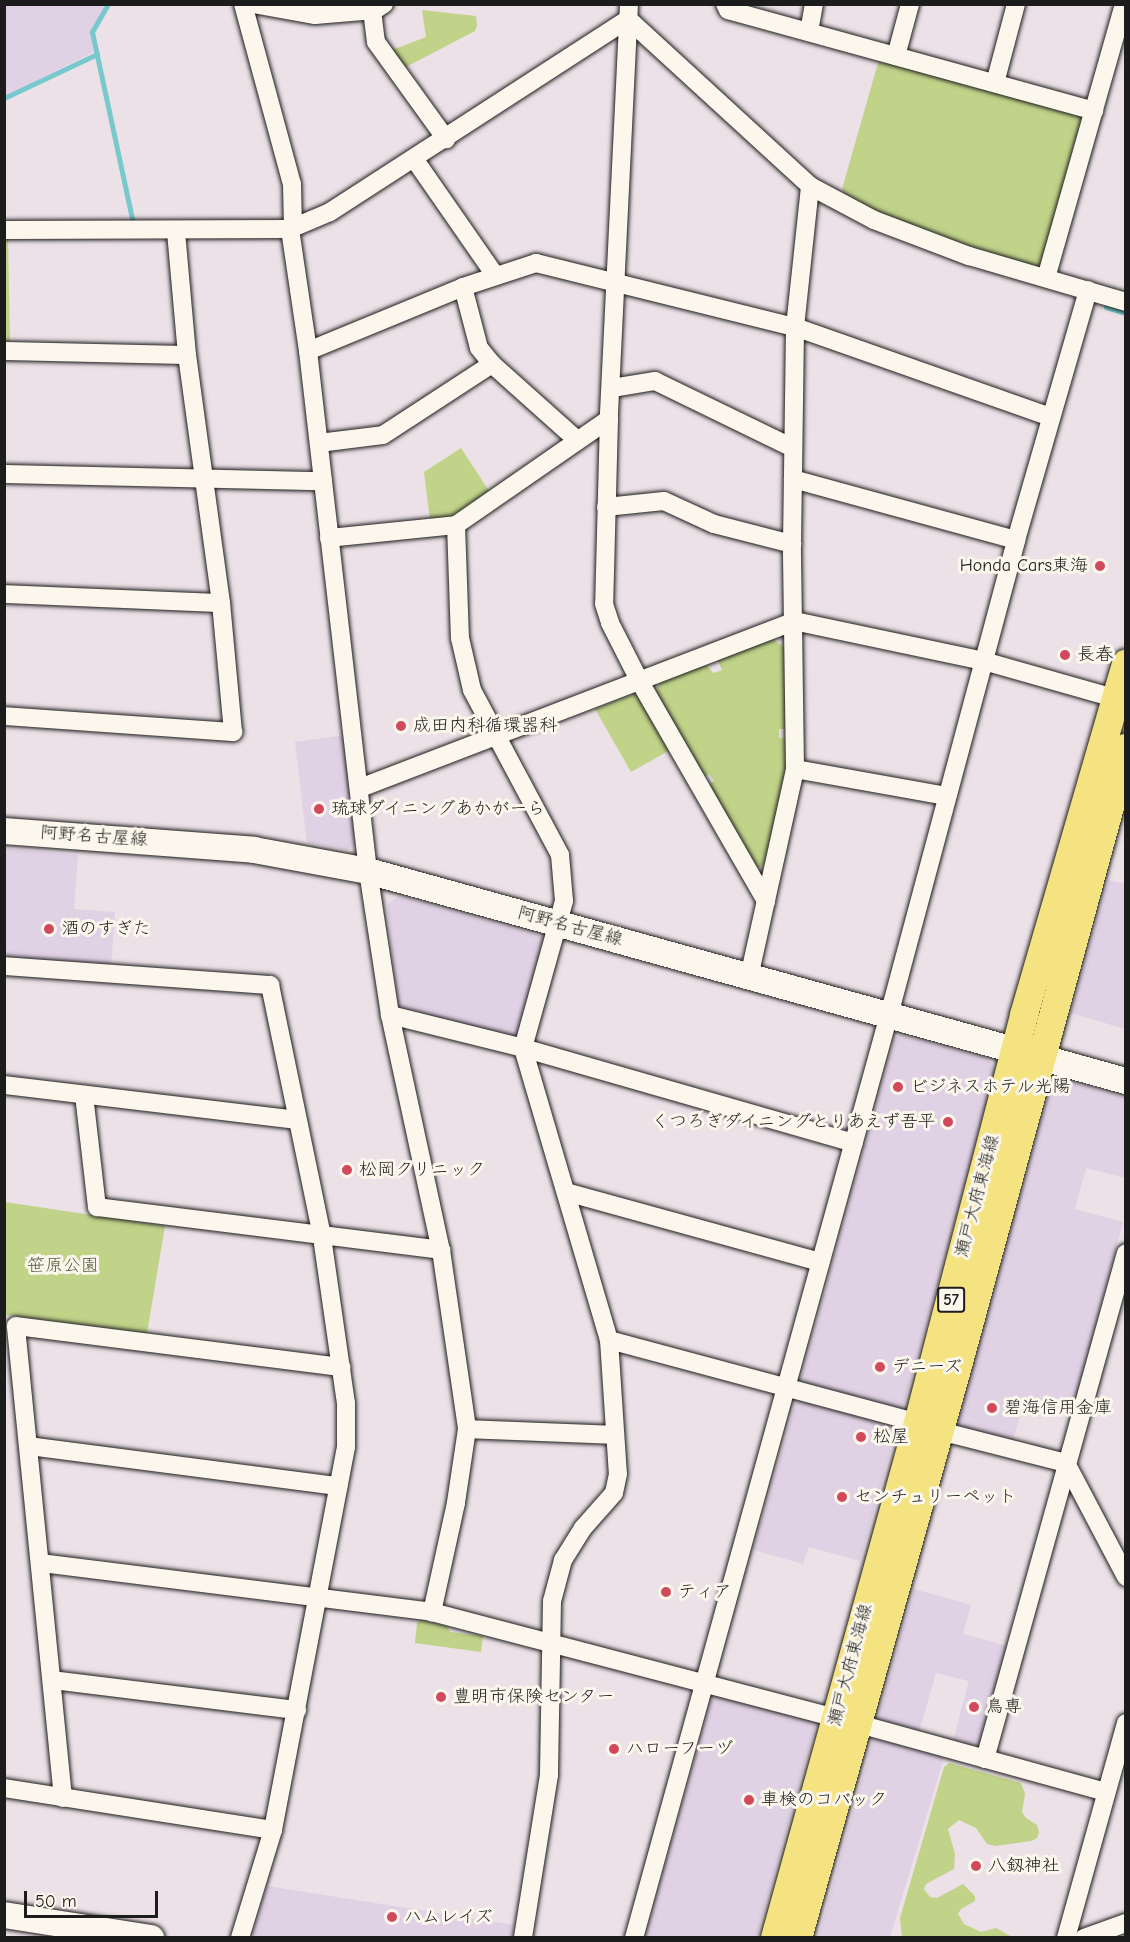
<!DOCTYPE html>
<meta charset="utf-8">
<style>
body{margin:0}
#map{position:relative;width:1130px;height:1942px;overflow:hidden;background:#ebe1e7;font-family:"Comic Neue","Klee One",sans-serif}
div>[style]{position:absolute}
.built>*{inset:0;background:#e0d1e4}
.green>*{inset:0;background:#c0d389}
.stream>*{height:5px;margin:-2.5px;padding:0 2.5px;transform-origin:2.5px;border-radius:2.5px;background:#77c9cd}
.roads{filter:drop-shadow(0 0 2px #1c1c1c) drop-shadow(0 0 2px #1c1c1c)}
.street>*{height:18px;margin:-9px;padding:0 9px;transform-origin:9px;border-radius:9px;background:#fbf7ec}
.secondary>*{height:26px;margin:-13px;padding:0 13px;transform-origin:13px;border-radius:13px;background:#fbf7ec}
.primary>*{height:28px;margin:-14px;padding:0 14px;transform-origin:14px;border-radius:14px;background:#f5e382}
.dots>*{width:16px;height:16px;translate:-50% -50%;box-sizing:border-box;border:3px solid #fbf7ec;border-radius:50%}
span{translate:-50% -50%;white-space:nowrap;text-align:center;line-height:1.15;-webkit-text-stroke:6px #fbf7ec;paint-order:stroke}
.shield-label span{padding:2px 4px;background:#fbf7ec;border:2px solid;border-radius:4px;-webkit-text-stroke-width:0}
.shield-label{font-size:16px;color:#1c1c1c;font-weight:700}
.poi-label{font-size:18px;color:#1c1c1c}
.right{translate:-100% -50%;text-align:right}
.left{translate:0 -50%;text-align:left}
.street-label{font-size:18px;color:#1c1c1c}
.park-label{font-size:18px;color:#555c42}
.frame{position:absolute;inset:0;border:6px solid #1c1c1c;pointer-events:none}
.scale{position:absolute;left:24px;top:1891px;width:134px;height:27px;box-sizing:border-box;border:3px solid #1c1c1c;border-top:0;padding-left:8px;font-size:18px;line-height:21px;white-space:nowrap;color:#1c1c1c;-webkit-text-stroke:4px #fbf7ec;paint-order:stroke}
</style>
<div id="map">
<div class="built">
<i style="clip-path:polygon(5px 4px,106px 5px,90px 32px,94px 52px,5px 96px)"></i>
<i style="clip-path:polygon(346px 735px,357px 843px,347px 850px,307px 843px,295px 742px)"></i>
<i style="clip-path:polygon(4px 848px,78px 855px,74px 909px,115px 912px,111px 966px,5px 959px)"></i>
<i style="clip-path:polygon(1108px 880px,1125px 884px,1125px 1029px,1071px 1013px)"></i>
<i style="clip-path:polygon(399px 896px,542px 936px,546px 943px,520px 1034px,511px 1040px,402px 1008px,398px 1005px,387px 905px)"></i>
<i style="clip-path:polygon(900px 1035px,988px 1059px,996px 1071px,902px 1412px,804px 1384px,801px 1379px,894px 1039px)"></i>
<i style="clip-path:polygon(1063px 1080px,1125px 1097px,1125px 1178px,1086px 1168px,1075px 1209px,1123px 1222px,1073px 1412px,1025px 1399px,1012px 1444px,957px 1430px,1051px 1086px)"></i>
<i style="clip-path:polygon(800px 1400px,897px 1427px,860px 1561px,809px 1547px,803px 1564px,753px 1550px,795px 1404px)"></i>
<i style="clip-path:polygon(914px 1589px,971px 1605px,963px 1634px,1008px 1646px,982px 1740px,972px 1747px,953px 1741px,969px 1681px,936px 1673px,919px 1732px,877px 1720px)"></i>
<i style="clip-path:polygon(717px 1695px,816px 1723px,757px 1937px,645px 1938px,712px 1698px)"></i>
<i style="clip-path:polygon(873px 1738px,944px 1758px,890px 1937px,818px 1937px)"></i>
<i style="clip-path:polygon(267px 1886px,514px 1925px,512px 1937px,256px 1937px,253px 1934px)"></i>
</div>
<div class="green">
<i style="clip-path:polygon(422px 10px,476px 16px,477px 26px,475px 31px,402px 69px,387px 52px,426px 37px)"></i>
<i style="clip-path:polygon(885px 58px,1076px 111px,1081px 119px,1042px 262px,1034px 268px,879px 215px,846px 197px,842px 189px,878px 63px)"></i>
<i style="clip-path:polygon(8px 237px,10px 341px,5px 341px,4px 238px)"></i>
<i style="clip-path:polygon(461px 448px,489px 491px,453px 517px,430px 520px,424px 472px)"></i>
<i style="clip-path:polygon(773px 639px,786px 649px,788px 729px,779px 729px,779px 738px,789px 739px,788px 765px,764px 866px,752px 868px,707px 785px,714px 781px,709px 774px,703px 777px,656px 691px,661px 681px,706px 664px,713px 673px,722px 670px,717px 659px)"></i>
<i style="clip-path:polygon(634px 694px,641px 698px,672px 749px,631px 772px,595px 709px)"></i>
<i style="clip-path:polygon(5px 1202px,165px 1226px,147px 1333px,5px 1315px)"></i>
<i style="clip-path:polygon(420px 1620px,447px 1626px,450px 1632px,483px 1636px,481px 1652px,415px 1643px,417px 1623px)"></i>
<i style="clip-path:polygon(949px 1763px,1021px 1783px,1025px 1794px,1022px 1812px,1026px 1818px,1037px 1825px,1039px 1832px,1037px 1838px,1031px 1841px,996px 1846px,987px 1844px,976px 1828px,959px 1820px,948px 1829px,955px 1854px,954px 1869px,926px 1884px,924px 1889px,930px 1897px,937px 1898px,963px 1884px,975px 1896px,975px 1901px,961px 1909px,958px 1914px,964px 1924px,981px 1932px,996px 1928px,1012px 1937px,902px 1937px,900px 1918px,944px 1767px)"></i>
</div>
<div class="stream">
<i style="left:108px;top:4px;width:32px;rotate:120deg"></i>
<i style="left:92px;top:32px;width:191px;rotate:77.9deg"></i>
<i style="left:4px;top:98px;width:103px;rotate:-25.3deg"></i>
<i style="left:1106px;top:307px;width:21px;rotate:17deg"></i>
</div>
<div class="roads">
<div class="street">
<i style="left:243px;top:4px;width:187px;rotate:74.8deg"></i>
<i style="left:292px;top:184px;width:44px;rotate:88.7deg"></i>
<i style="left:253px;top:4px;width:63px;rotate:10.1deg"></i>
<i style="left:315px;top:15px;width:60px;rotate:-4.8deg"></i>
<i style="left:375px;top:10px;width:11px;rotate:-34deg"></i>
<i style="left:629px;top:4px;width:415px;rotate:92.8deg"></i>
<i style="left:609px;top:419px;width:185px;rotate:91.5deg"></i>
<i style="left:604px;top:604px;width:20px;rotate:72deg"></i>
<i style="left:610px;top:623px;width:66px;rotate:63deg"></i>
<i style="left:640px;top:682px;width:253px;rotate:60.1deg"></i>
<i style="left:725px;top:4px;width:7px;rotate:63deg"></i>
<i style="left:728px;top:10px;width:380px;rotate:15.4deg"></i>
<i style="left:372px;top:10px;width:32px;rotate:83deg"></i>
<i style="left:376px;top:42px;width:120px;rotate:54.2deg"></i>
<i style="left:628px;top:19px;width:247px;rotate:42.5deg"></i>
<i style="left:810px;top:186px;width:72px;rotate:28deg"></i>
<i style="left:874px;top:220px;width:102px;rotate:20.8deg"></i>
<i style="left:969px;top:256px;width:164px;rotate:16.3deg"></i>
<i style="left:809px;top:32px;width:28px;rotate:-80deg"></i>
<i style="left:896px;top:56px;width:54px;rotate:-74.9deg"></i>
<i style="left:995px;top:83px;width:82px;rotate:-75.1deg"></i>
<i style="left:415px;top:160px;width:140px;rotate:55.2deg"></i>
<i style="left:290px;top:229px;width:123px;rotate:81.6deg"></i>
<i style="left:308px;top:351px;width:523px;rotate:83.42deg"></i>
<i style="left:368px;top:871px;width:146px;rotate:81.3deg"></i>
<i style="left:390px;top:1015px;width:240px;rotate:77.8deg"></i>
<i style="left:441px;top:1250px;width:181px;rotate:81.7deg"></i>
<i style="left:467px;top:1429px;width:75px;rotate:98.5deg"></i>
<i style="left:456px;top:1503px;width:112px;rotate:102.4deg"></i>
<i style="left:4px;top:230px;width:286px;rotate:-0.2deg"></i>
<i style="left:290px;top:229px;width:43px;rotate:-23deg"></i>
<i style="left:330px;top:212px;width:355px;rotate:-32.9deg"></i>
<i style="left:1046px;top:278px;width:285px;rotate:-74.1deg"></i>
<i style="left:4px;top:351px;width:183px;rotate:1.3deg"></i>
<i style="left:308px;top:351px;width:168px;rotate:-22.4deg"></i>
<i style="left:463px;top:287px;width:77px;rotate:-18.2deg"></i>
<i style="left:536px;top:263px;width:267px;rotate:13.9deg"></i>
<i style="left:795px;top:327px;width:271px;rotate:19.4deg"></i>
<i style="left:492px;top:364px;width:114px;rotate:41.8deg"></i>
<i style="left:612px;top:388px;width:44px;rotate:-9.2deg"></i>
<i style="left:655px;top:381px;width:153px;rotate:25.9deg"></i>
<i style="left:319px;top:443px;width:64px;rotate:-7.1deg"></i>
<i style="left:383px;top:435px;width:130px;rotate:-33.1deg"></i>
<i style="left:492px;top:364px;width:21px;rotate:-129deg"></i>
<i style="left:479px;top:348px;width:63px;rotate:-104.7deg"></i>
<i style="left:4px;top:474px;width:319px;rotate:1.3deg"></i>
<i style="left:793px;top:479px;width:231px;rotate:15.3deg"></i>
<i style="left:606px;top:507px;width:58px;rotate:-5.9deg"></i>
<i style="left:664px;top:501px;width:55px;rotate:24.7deg"></i>
<i style="left:714px;top:524px;width:81px;rotate:14.4deg"></i>
<i style="left:456px;top:525px;width:113px;rotate:88deg"></i>
<i style="left:460px;top:638px;width:53px;rotate:77deg"></i>
<i style="left:472px;top:690px;width:187px;rotate:61.9deg"></i>
<i style="left:560px;top:855px;width:46px;rotate:85deg"></i>
<i style="left:564px;top:901px;width:153px;rotate:105.6deg"></i>
<i style="left:523px;top:1048px;width:304px;rotate:73.6deg"></i>
<i style="left:609px;top:1340px;width:134px;rotate:86.2deg"></i>
<i style="left:618px;top:1474px;width:19px;rotate:102deg"></i>
<i style="left:614px;top:1493px;width:47px;rotate:131.5deg"></i>
<i style="left:583px;top:1528px;width:38px;rotate:122deg"></i>
<i style="left:563px;top:1560px;width:42px;rotate:105deg"></i>
<i style="left:552px;top:1601px;width:174px;rotate:91deg"></i>
<i style="left:549px;top:1775px;width:165px;rotate:99.1deg"></i>
<i style="left:329px;top:538px;width:128px;rotate:-5.8deg"></i>
<i style="left:456px;top:525px;width:186px;rotate:-34.7deg"></i>
<i style="left:4px;top:594px;width:217px;rotate:2.4deg"></i>
<i style="left:4px;top:716px;width:230px;rotate:4deg"></i>
<i style="left:233px;top:732px;width:130px;rotate:-95.3deg"></i>
<i style="left:221px;top:603px;width:250px;rotate:-97.8deg"></i>
<i style="left:187px;top:355px;width:123px;rotate:-95.1deg"></i>
<i style="left:795px;top:769px;width:154px;rotate:10.1deg"></i>
<i style="left:360px;top:788px;width:465px;rotate:-21deg"></i>
<i style="left:794px;top:621px;width:194px;rotate:11.9deg"></i>
<i style="left:984px;top:661px;width:146px;rotate:15.9deg"></i>
<i style="left:4px;top:966px;width:267px;rotate:4.1deg"></i>
<i style="left:270px;top:985px;width:257px;rotate:78.3deg"></i>
<i style="left:322px;top:1237px;width:168px;rotate:81.8deg"></i>
<i style="left:346px;top:1403px;width:44px;rotate:90deg"></i>
<i style="left:346px;top:1447px;width:390px;rotate:100.8deg"></i>
<i style="left:273px;top:1830px;width:113px;rotate:107deg"></i>
<i style="left:749px;top:977px;width:213px;rotate:-77.5deg"></i>
<i style="left:795px;top:769px;width:225px;rotate:-90.8deg"></i>
<i style="left:792px;top:544px;width:217px;rotate:-89.2deg"></i>
<i style="left:795px;top:327px;width:142px;rotate:-83.9deg"></i>
<i style="left:390px;top:1015px;width:137px;rotate:13.9deg"></i>
<i style="left:523px;top:1048px;width:344px;rotate:16deg"></i>
<i style="left:4px;top:1085px;width:295px;rotate:6.8deg"></i>
<i style="left:84px;top:1095px;width:113px;rotate:83.4deg"></i>
<i style="left:97px;top:1207px;width:347px;rotate:7.1deg"></i>
<i style="left:566px;top:1192px;width:264px;rotate:15.4deg"></i>
<i style="left:609px;top:1340px;width:320px;rotate:15deg"></i>
<i style="left:467px;top:1429px;width:148px;rotate:2.3deg"></i>
<i style="left:940px;top:1431px;width:130px;rotate:14.3deg"></i>
<i style="left:1066px;top:1463px;width:129px;rotate:62.2deg"></i>
<i style="left:29px;top:1446px;width:312px;rotate:7.4deg"></i>
<i style="left:41px;top:1563px;width:394px;rotate:7.1deg"></i>
<i style="left:432px;top:1612px;width:418px;rotate:14.7deg"></i>
<i style="left:52px;top:1680px;width:247px;rotate:7deg"></i>
<i style="left:859px;top:1724px;width:256px;rotate:15.4deg"></i>
<i style="left:985px;top:1759px;width:525px;rotate:-74.43deg"></i>
<i style="left:4px;top:1788px;width:272px;rotate:8.9deg"></i>
<i style="left:63px;top:1798px;width:474px;rotate:-95.7deg"></i>
<i style="left:16px;top:1326px;width:328px;rotate:7.2deg"></i>
<i style="left:634px;top:1938px;width:958px;rotate:-74.56deg"></i>
<i style="left:889px;top:1015px;width:492px;rotate:-75deg"></i>
<i style="left:1016px;top:540px;width:260px;rotate:-73.9deg"></i>
<i style="left:1066px;top:1938px;width:223px;rotate:-74.4deg"></i>
<i style="left:1084px;top:1938px;width:45px;rotate:-19.7deg"></i>
</div>
<div class="secondary">
<i style="left:4px;top:831px;width:251px;rotate:4.3deg"></i>
<i style="left:254px;top:850px;width:116px;rotate:10.4deg"></i>
<i style="left:368px;top:871px;width:787px;rotate:15.49deg"></i>
<i style="left:4px;top:1915px;width:149px;rotate:8.9deg"></i>
</div>
<div class="primary">
<i style="left:775px;top:1938px;width:534px;rotate:-74.48deg"></i>
<i style="left:918px;top:1423px;width:422px;rotate:-75.4deg"></i>
<i style="left:1024px;top:1015px;width:366px;rotate:-73.8deg"></i>
<i style="left:798px;top:1938px;width:587px;rotate:-74.38deg"></i>
<i style="left:956px;top:1373px;width:648px;rotate:-74.78deg"></i>
</div>
</div>
<div class="dots">
<i style="left:1100px;top:566px;background:#d1495b"></i>
<i style="left:1065px;top:655px;background:#d1495b"></i>
<i style="left:401px;top:726px;background:#d1495b"></i>
<i style="left:319px;top:809px;background:#d1495b"></i>
<i style="left:49px;top:929px;background:#d1495b"></i>
<i style="left:898px;top:1087px;background:#d1495b"></i>
<i style="left:948px;top:1122px;background:#d1495b"></i>
<i style="left:347px;top:1170px;background:#d1495b"></i>
<i style="left:880px;top:1367px;background:#d1495b"></i>
<i style="left:992px;top:1408px;background:#d1495b"></i>
<i style="left:861px;top:1437px;background:#d1495b"></i>
<i style="left:842px;top:1497px;background:#d1495b"></i>
<i style="left:666px;top:1592px;background:#d1495b"></i>
<i style="left:441px;top:1697px;background:#d1495b"></i>
<i style="left:974px;top:1707px;background:#d1495b"></i>
<i style="left:614px;top:1749px;background:#d1495b"></i>
<i style="left:749px;top:1800px;background:#d1495b"></i>
<i style="left:976px;top:1866px;background:#d1495b"></i>
<i style="left:392px;top:1917px;background:#d1495b"></i>
</div>
<div class="shield-label">
<span style="left:951px;top:1300px">57</span>
</div>
<div class="poi-label">
<span class="right" style="left:1088px;top:566px">Honda Cars東海</span>
<span class="left" style="left:1077px;top:655px">長春</span>
<span class="left" style="left:413px;top:726px">成田内科循環器科</span>
<span class="left" style="left:331px;top:809px">琉球ダイニングあかがーら</span>
<span class="left" style="left:61px;top:929px">酒のすぎた</span>
<span class="left" style="left:910px;top:1087px">ビジネスホテル光陽</span>
<span class="right" style="left:936px;top:1122px">くつろぎダイニングとりあえず吾平</span>
<span class="left" style="left:359px;top:1170px">松岡クリニック</span>
<span class="left" style="left:892px;top:1367px">デニーズ</span>
<span class="left" style="left:1004px;top:1408px">碧海信用金庫</span>
<span class="left" style="left:873px;top:1437px">松屋</span>
<span class="left" style="left:854px;top:1497px">センチュリーペット</span>
<span class="left" style="left:678px;top:1592px">ティア</span>
<span class="left" style="left:453px;top:1697px">豊明市保険センター</span>
<span class="left" style="left:986px;top:1707px">鳥専</span>
<span class="left" style="left:626px;top:1749px">ハローフーヅ</span>
<span class="left" style="left:761px;top:1800px">車検のコバック</span>
<span class="left" style="left:988px;top:1866px">八釼神社</span>
<span class="left" style="left:404px;top:1917px">ハムレイズ</span>
</div>
<div class="street-label">
<span style="left:94px;top:837px;rotate:4deg">阿野名古屋線</span>
<span style="left:570px;top:927px;rotate:15deg">阿野名古屋線</span>
<span style="left:978px;top:1196px;rotate:-75deg">瀬戸大府東海線</span>
<span style="left:851px;top:1665px;rotate:-75deg">瀬戸大府東海線</span>
</div>
<div class="park-label">
<span style="left:63px;top:1266px">笹原公園</span>
</div>
<div class="frame"></div>
<div class="scale">50 m</div>
</div>
